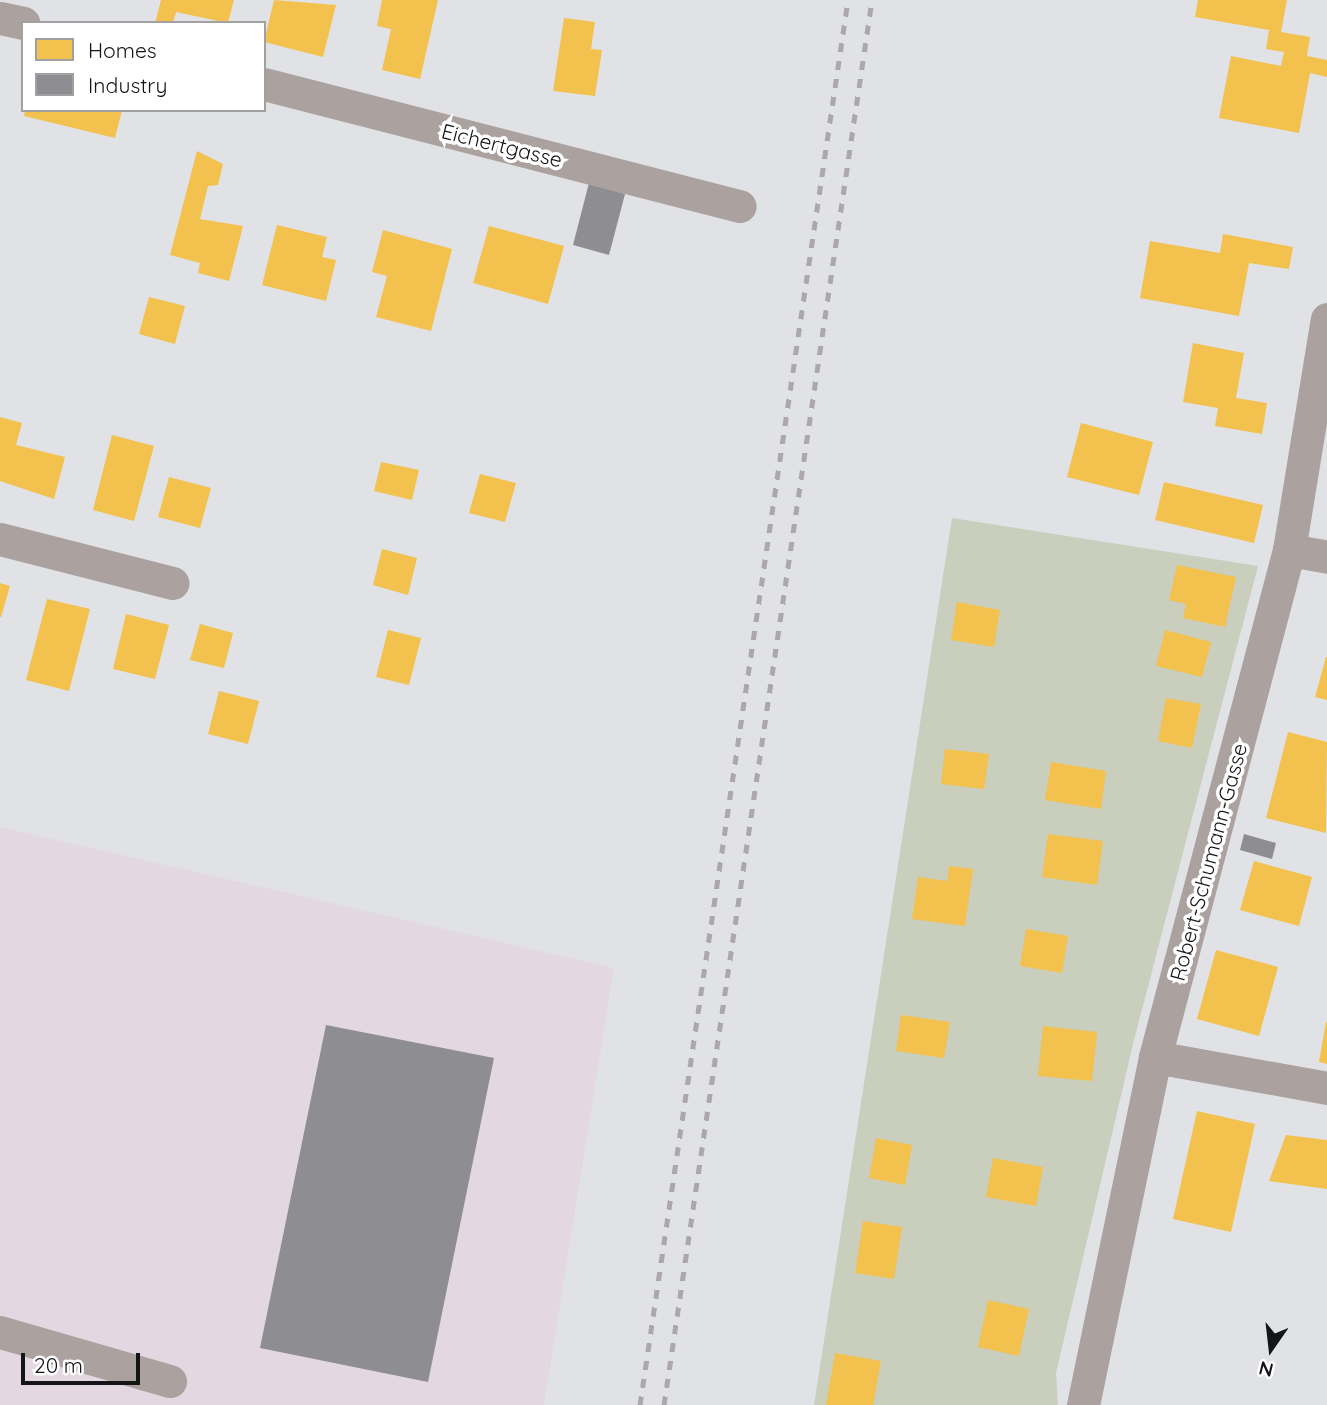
<!DOCTYPE html>
<style>
body{margin:0}
#map{position:relative;width:1327px;height:1405px;overflow:hidden;background:#e0e2e5;font-family:Quicksand,sans-serif}
div>[style]{position:absolute}
.industrial>*{inset:0;background:#e3d8e2}
.green>*{inset:0;background:#cacfbd}
.homes>*{inset:0;background:#f2c14e}
.industry>*{inset:0;background:#8d8d92}
.street>*{height:33px;margin:-16.5px;padding:0 16.5px;transform-origin:16.5px;border-radius:16.5px;background:#aba19e}
.rail>*{height:5px;margin-top:-2.5px;transform-origin:0;background:repeating-linear-gradient(90deg,#aca7a9 0 9px,transparent 0 18px)}
span{translate:-50% -50%;white-space:nowrap;text-align:center;line-height:1.15;-webkit-text-stroke:7px #fff;paint-order:stroke}
.street-label{font-size:21px;color:#141517}
.legend{position:absolute;left:21px;top:21px;width:245px;height:91px;box-sizing:border-box;background:#fff;border:2px solid #a1a1a2;margin:0;padding:9px 12px;list-style:none;font-size:21px;color:#141517}
.legend li{display:flex;align-items:center;gap:14px;height:35px}
.legend b{width:35px;border:2px solid #a1a1a2}
.north{position:absolute;left:1236px;top:1314px;width:70px;height:70px;-webkit-text-stroke:5px #fff;paint-order:stroke;rotate:194deg;font-size:19px;font-weight:700;line-height:28px;text-align:center;color:#141517}
.north::after{content:'';display:block;margin:auto;width:24px;height:32px;background:#141517;clip-path:polygon(50% 0,100% 100%,50% 72%,0 100%)}
.scale{position:absolute;left:21px;top:1353px;width:119px;height:32px;box-sizing:border-box;border:4px solid #141517;border-top:0;padding-left:9px;font-size:21px;line-height:24px;white-space:nowrap;color:#141517;-webkit-text-stroke:5px #fff;paint-order:stroke}
</style>
<div id="map">
<div class="industrial">
<i style="clip-path:polygon(0 827px,614px 968px,544px 1405px,0 1405px)"></i>
</div>
<div class="green">
<i style="clip-path:polygon(952px 518px,1258px 566px,1134px 1040px,1056px 1373px,1058px 1405px,814px 1405px)"></i>
</div>
<div class="homes">
<i style="clip-path:polygon(161px 0,234px 0,228px 23px,176px 12px,173px 23px,155px 23px)"></i>
<i style="clip-path:polygon(274px 0,336px 5px,323px 57px,264px 42px)"></i>
<i style="clip-path:polygon(382px 0,438px 0,420px 79px,382px 70px,391px 29px,377px 26px)"></i>
<i style="clip-path:polygon(1198px 0,1287px 0,1281px 32px,1310px 37px,1307px 56px,1327px 60px,1327px 77px,1310px 73px,1299px 133px,1219px 118px,1231px 56px,1281px 66px,1284px 52px,1266px 49px,1269px 30px,1195px 17px)"></i>
<i style="clip-path:polygon(564px 18px,595px 22px,591px 49px,602px 50px,595px 96px,553px 91px)"></i>
<i style="clip-path:polygon(25px 110px,122px 110px,115px 138px,24px 116px)"></i>
<i style="clip-path:polygon(197px 151px,223px 164px,218px 185px,208px 186px,200px 219px,243px 226px,229px 281px,198px 273px,200px 263px,170px 255px)"></i>
<i style="clip-path:polygon(277px 225px,327px 237px,322px 257px,336px 260px,326px 301px,262px 285px)"></i>
<i style="clip-path:polygon(489px 226px,564px 246px,548px 304px,473px 283px)"></i>
<i style="clip-path:polygon(383px 230px,452px 249px,431px 331px,376px 317px,387px 276px,372px 272px)"></i>
<i style="clip-path:polygon(1223px 234px,1293px 247px,1289px 269px,1249px 263px,1239px 316px,1140px 298px,1150px 241px,1220px 253px)"></i>
<i style="clip-path:polygon(149px 297px,185px 306px,175px 344px,139px 334px)"></i>
<i style="clip-path:polygon(1193px 343px,1244px 353px,1236px 398px,1267px 403px,1262px 434px,1215px 426px,1218px 408px,1183px 402px)"></i>
<i style="clip-path:polygon(0 417px,22px 423px,16px 445px,65px 457px,54px 499px,0 481px)"></i>
<i style="clip-path:polygon(1081px 423px,1153px 442px,1139px 495px,1067px 477px)"></i>
<i style="clip-path:polygon(112px 435px,154px 446px,134px 521px,93px 510px)"></i>
<i style="clip-path:polygon(381px 462px,419px 470px,412px 500px,374px 491px)"></i>
<i style="clip-path:polygon(480px 474px,516px 483px,505px 522px,469px 513px)"></i>
<i style="clip-path:polygon(169px 477px,211px 488px,200px 528px,158px 517px)"></i>
<i style="clip-path:polygon(1164px 482px,1263px 505px,1254px 543px,1155px 520px)"></i>
<i style="clip-path:polygon(382px 549px,417px 558px,408px 595px,373px 585px)"></i>
<i style="clip-path:polygon(1177px 565px,1236px 577px,1225px 627px,1183px 618px,1186px 604px,1169px 600px)"></i>
<i style="clip-path:polygon(0 583px,10px 586px,1px 617px,0 617px)"></i>
<i style="clip-path:polygon(47px 599px,90px 609px,69px 691px,26px 680px)"></i>
<i style="clip-path:polygon(957px 602px,1000px 610px,994px 647px,951px 640px)"></i>
<i style="clip-path:polygon(126px 614px,169px 625px,155px 679px,113px 669px)"></i>
<i style="clip-path:polygon(200px 624px,233px 633px,224px 668px,190px 660px)"></i>
<i style="clip-path:polygon(388px 630px,421px 638px,409px 685px,376px 677px)"></i>
<i style="clip-path:polygon(1165px 630px,1211px 642px,1202px 677px,1156px 666px)"></i>
<i style="clip-path:polygon(1326px 657px,1327px 657px,1327px 700px,1315px 697px)"></i>
<i style="clip-path:polygon(219px 691px,259px 701px,248px 744px,208px 734px)"></i>
<i style="clip-path:polygon(1166px 698px,1201px 704px,1192px 748px,1158px 741px)"></i>
<i style="clip-path:polygon(1288px 732px,1327px 742px,1326px 833px,1266px 818px)"></i>
<i style="clip-path:polygon(945px 749px,989px 754px,984px 789px,941px 784px)"></i>
<i style="clip-path:polygon(1051px 762px,1106px 771px,1101px 809px,1045px 800px)"></i>
<i style="clip-path:polygon(1048px 834px,1103px 841px,1097px 885px,1042px 877px)"></i>
<i style="clip-path:polygon(1254px 861px,1312px 877px,1299px 926px,1240px 910px)"></i>
<i style="clip-path:polygon(949px 866px,973px 869px,965px 926px,912px 919px,918px 877px,947px 881px)"></i>
<i style="clip-path:polygon(1026px 929px,1068px 936px,1062px 973px,1020px 966px)"></i>
<i style="clip-path:polygon(1216px 950px,1278px 967px,1259px 1036px,1197px 1019px)"></i>
<i style="clip-path:polygon(901px 1015px,950px 1022px,944px 1058px,896px 1051px)"></i>
<i style="clip-path:polygon(1326px 1022px,1327px 1022px,1327px 1064px,1319px 1062px)"></i>
<i style="clip-path:polygon(1043px 1026px,1097px 1032px,1092px 1081px,1038px 1076px)"></i>
<i style="clip-path:polygon(1197px 1111px,1255px 1124px,1231px 1232px,1173px 1219px)"></i>
<i style="clip-path:polygon(1286px 1135px,1327px 1140px,1327px 1189px,1269px 1181px)"></i>
<i style="clip-path:polygon(876px 1138px,912px 1145px,905px 1185px,869px 1178px)"></i>
<i style="clip-path:polygon(993px 1158px,1043px 1167px,1036px 1206px,986px 1197px)"></i>
<i style="clip-path:polygon(863px 1221px,902px 1227px,894px 1279px,855px 1273px)"></i>
<i style="clip-path:polygon(988px 1300px,1029px 1309px,1019px 1356px,978px 1347px)"></i>
<i style="clip-path:polygon(835px 1353px,881px 1361px,873px 1405px,826px 1405px)"></i>
</div>
<div class="industry">
<i style="clip-path:polygon(589px 183px,625px 194px,609px 255px,573px 245px)"></i>
<i style="clip-path:polygon(1244px 834px,1276px 843px,1272px 859px,1240px 850px)"></i>
<i style="clip-path:polygon(326px 1025px,494px 1058px,428px 1382px,260px 1348px)"></i>
</div>
<div class="street">
<i style="left:0;top:18px;width:24px;rotate:12deg"></i>
<i style="left:264px;top:84px;width:491px;rotate:14.4deg"></i>
<i style="left:0;top:539px;width:178px;rotate:14.3deg"></i>
<i style="left:1289px;top:550px;width:39px;rotate:10deg"></i>
<i style="left:1155px;top:1057px;width:175px;rotate:10.2deg"></i>
<i style="left:0;top:1332px;width:177px;rotate:16.1deg"></i>
<i style="left:1083px;top:1405px;width:355px;rotate:-78.3deg"></i>
<i style="left:1155px;top:1057px;width:524px;rotate:-75.2deg"></i>
<i style="left:1289px;top:550px;width:234px;rotate:-80.7deg"></i>
</div>
<div class="rail">
<i style="left:640px;top:1405px;width:1420px;rotate:-81.58deg"></i>
<i style="left:664px;top:1405px;width:1420px;rotate:-81.58deg"></i>
</div>
<div class="street-label">
<span style="left:502px;top:145px;rotate:14deg">Eichertgasse</span>
<span style="left:1208px;top:862px;rotate:-75deg">Robert-Schumann-Gasse</span>
</div>
<ul class="legend">
<li><b style="height:19px;background:#f2c14e"></b>Homes</li>
<li><b style="height:19px;background:#8d8d92"></b>Industry</li>
</ul>
<div class="north">N</div>
<div class="scale">20 m</div>
</div>
